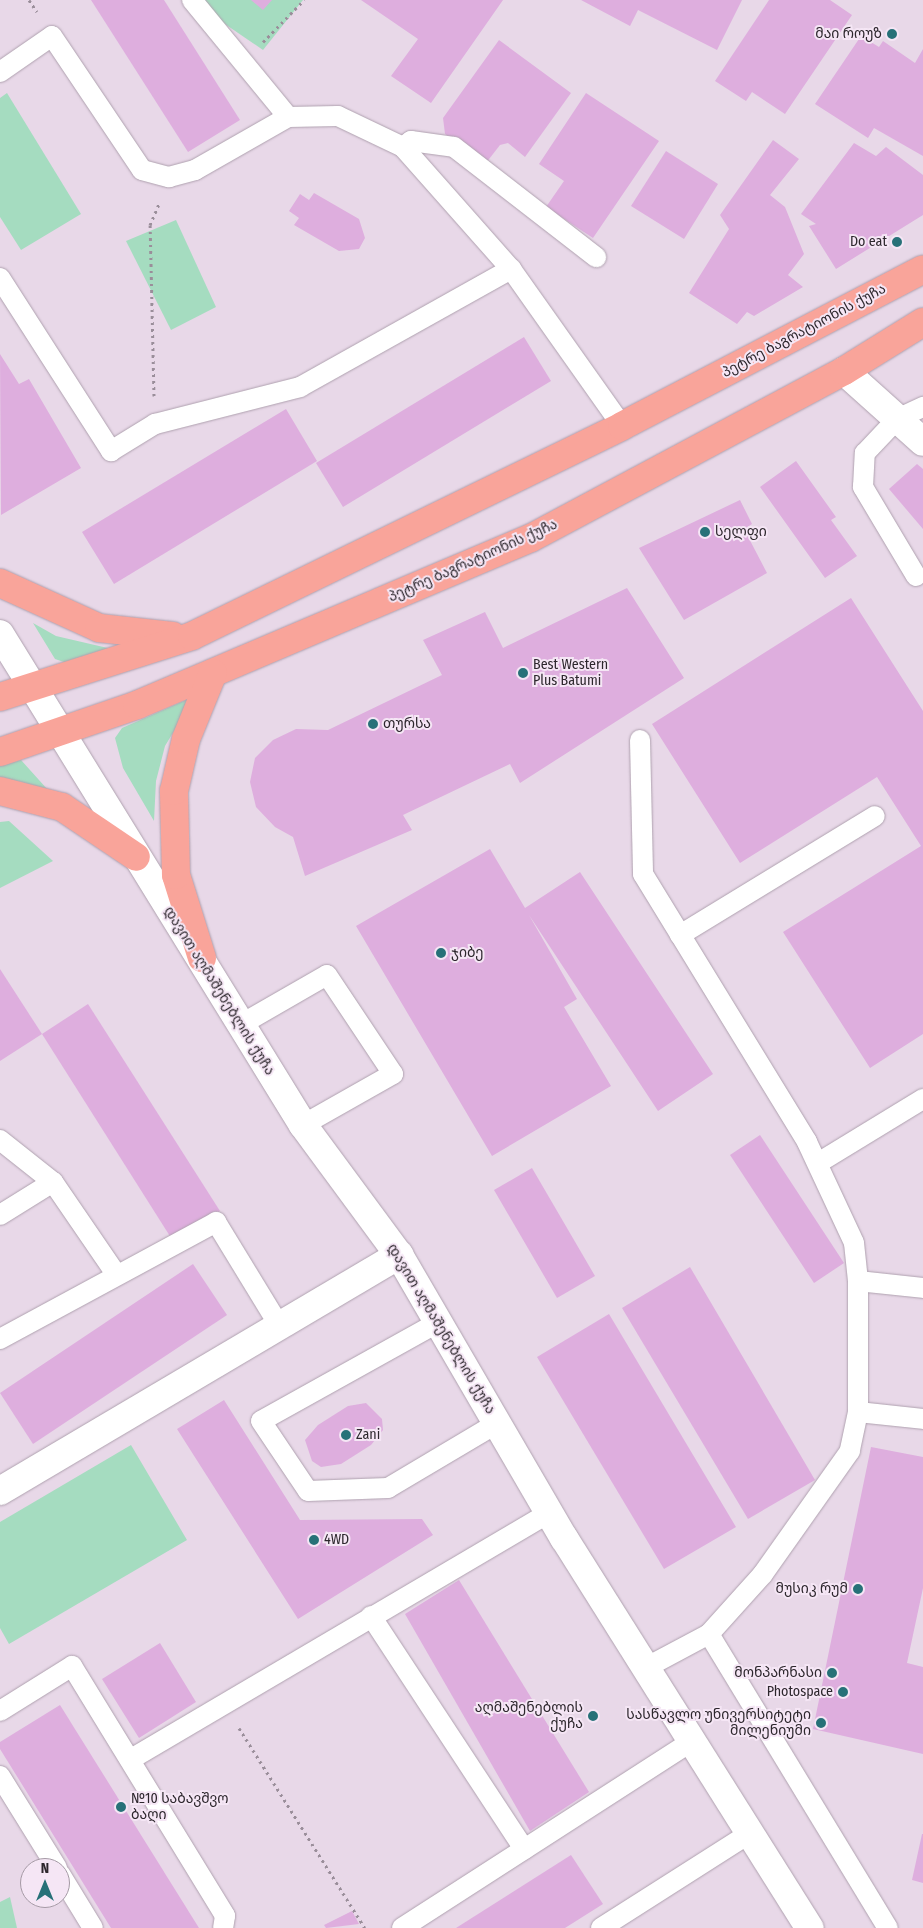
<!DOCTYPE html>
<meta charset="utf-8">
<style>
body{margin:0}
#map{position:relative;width:923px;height:1928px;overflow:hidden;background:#e8d8e8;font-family:"Fira Sans Condensed","Noto Sans Georgian",sans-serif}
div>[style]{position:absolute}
.green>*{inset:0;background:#a5dcc0}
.building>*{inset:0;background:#deaede}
.path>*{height:3px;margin-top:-1.5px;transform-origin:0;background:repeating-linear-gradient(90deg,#9a8e9a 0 2.5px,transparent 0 6.5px)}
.roads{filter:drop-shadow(0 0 1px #afa1af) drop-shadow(0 0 1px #afa1af)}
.service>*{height:20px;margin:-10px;padding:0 10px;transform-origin:10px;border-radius:10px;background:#fff}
.minor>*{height:28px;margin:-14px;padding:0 14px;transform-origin:14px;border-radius:14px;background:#fff}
.tertiary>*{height:28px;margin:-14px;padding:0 14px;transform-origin:14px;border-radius:14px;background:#fff}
.primary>*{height:28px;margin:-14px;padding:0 14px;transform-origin:14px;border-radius:14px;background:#f9a49a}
.dots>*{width:14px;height:14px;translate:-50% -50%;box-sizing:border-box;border:2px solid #f5e6f5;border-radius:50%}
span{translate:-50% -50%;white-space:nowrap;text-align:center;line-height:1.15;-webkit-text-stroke:4px #f5e6f5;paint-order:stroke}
.poi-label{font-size:14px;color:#2d272d}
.right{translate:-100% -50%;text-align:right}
.left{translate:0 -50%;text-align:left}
.street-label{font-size:14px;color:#2d272d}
.north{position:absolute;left:20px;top:1858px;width:50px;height:50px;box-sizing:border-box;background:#f5e6f5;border:1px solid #a59aa5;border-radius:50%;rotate:0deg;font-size:14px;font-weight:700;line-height:20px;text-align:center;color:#2d272d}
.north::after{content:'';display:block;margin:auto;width:18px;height:22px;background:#277178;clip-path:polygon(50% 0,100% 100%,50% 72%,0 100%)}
</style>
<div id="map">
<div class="green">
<i style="clip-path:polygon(204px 0,303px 0,263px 50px,222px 22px)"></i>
<i style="clip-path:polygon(7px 93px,81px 214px,21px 250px,0 217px,0 98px)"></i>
<i style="clip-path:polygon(176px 220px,216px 307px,171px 330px,126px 241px)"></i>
<i style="clip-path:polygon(33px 623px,56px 636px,112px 649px,73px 665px,55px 659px)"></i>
<i style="clip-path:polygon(195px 696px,165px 746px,156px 781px,154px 821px,123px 768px,115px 738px,122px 728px)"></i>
<i style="clip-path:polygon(21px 760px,57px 800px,22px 782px,0 778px,0 766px)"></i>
<i style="clip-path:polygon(9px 821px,53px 861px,0 888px,0 822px)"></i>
<i style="clip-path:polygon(131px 1445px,187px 1540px,9px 1644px,0 1628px,0 1522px)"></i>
<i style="clip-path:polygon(10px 1897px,17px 1928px,0 1928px,0 1902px)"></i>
</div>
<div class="building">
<i style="clip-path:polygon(91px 0,164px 0,240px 120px,188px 152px)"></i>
<i style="clip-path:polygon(251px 0,272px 0,263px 10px)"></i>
<i style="clip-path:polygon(361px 0,503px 0,431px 103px,391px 76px,418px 39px)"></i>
<i style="clip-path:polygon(581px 0,742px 0,717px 50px,638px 10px,630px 26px)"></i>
<i style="clip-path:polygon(769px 0,830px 0,852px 15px,785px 114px,752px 92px,746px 101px,715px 81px)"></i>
<i style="clip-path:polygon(861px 36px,879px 47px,883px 41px,915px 63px,923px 49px,923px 156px,874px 128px,868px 138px,815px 104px)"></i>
<i style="clip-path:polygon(499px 40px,571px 93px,525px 157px,508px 143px,500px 145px,486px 163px,445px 134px,443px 118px)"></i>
<i style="clip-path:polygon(586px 93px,659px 141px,593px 238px,546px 207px,564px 181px,539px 164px)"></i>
<i style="clip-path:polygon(773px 140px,799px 159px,770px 195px,785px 207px,804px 254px,788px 275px,803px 287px,754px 316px,747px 312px,737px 324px,689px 293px,729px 229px,720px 215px)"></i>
<i style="clip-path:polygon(854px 143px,876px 156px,886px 147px,923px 175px,923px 215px,836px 269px,809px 226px,816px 224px,801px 214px)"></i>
<i style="clip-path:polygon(666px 151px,718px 184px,684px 239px,631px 206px)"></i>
<i style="clip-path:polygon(314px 193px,359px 219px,365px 238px,359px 249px,339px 251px,294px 225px,299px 218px,289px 211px,300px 194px,309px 200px)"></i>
<i style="clip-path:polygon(524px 337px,551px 381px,343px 507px,316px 463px)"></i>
<i style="clip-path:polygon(0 354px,19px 384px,29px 379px,81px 468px,1px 515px)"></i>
<i style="clip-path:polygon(286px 409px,317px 461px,114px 584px,82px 532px)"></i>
<i style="clip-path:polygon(796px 461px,836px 517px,831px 520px,857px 556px,825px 578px,760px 487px)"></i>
<i style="clip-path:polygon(917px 464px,923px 469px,923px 529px,889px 489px)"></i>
<i style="clip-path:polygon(740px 500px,752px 524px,744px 529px,767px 573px,684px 620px,639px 548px)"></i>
<i style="clip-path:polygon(627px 588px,684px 678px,520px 783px,510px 764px,403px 815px,412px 830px,305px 876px,293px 837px,275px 827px,256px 807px,250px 782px,255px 758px,273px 740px,296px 729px,328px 730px,442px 675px,423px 640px,485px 612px,503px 648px)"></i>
<i style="clip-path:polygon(851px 598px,923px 711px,923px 1034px,870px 1068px,783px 932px,921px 846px,877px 777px,740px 863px,652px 724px)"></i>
<i style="clip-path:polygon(490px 849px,525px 908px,580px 872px,713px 1074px,658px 1111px,529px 915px,577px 999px,564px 1007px,611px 1086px,492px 1156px,356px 926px)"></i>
<i style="clip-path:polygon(0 969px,42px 1034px,0 1061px)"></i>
<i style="clip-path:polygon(88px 1004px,220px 1211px,173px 1241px,42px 1034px)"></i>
<i style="clip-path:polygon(760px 1135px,844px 1263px,814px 1283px,730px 1155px)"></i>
<i style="clip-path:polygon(532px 1168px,595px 1276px,557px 1298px,494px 1190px)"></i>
<i style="clip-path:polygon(193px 1264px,227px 1315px,33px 1444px,0 1393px)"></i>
<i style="clip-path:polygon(690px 1267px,815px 1480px,748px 1519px,622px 1308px)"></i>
<i style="clip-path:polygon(609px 1314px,736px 1527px,664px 1569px,537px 1357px)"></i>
<i style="clip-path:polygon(224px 1400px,300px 1520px,422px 1519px,433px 1535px,298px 1619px,177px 1429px)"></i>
<i style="clip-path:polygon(366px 1403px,382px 1419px,383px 1430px,371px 1445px,341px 1464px,321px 1467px,312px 1461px,305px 1440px,318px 1425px,348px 1406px)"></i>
<i style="clip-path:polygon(871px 1447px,923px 1457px,923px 1588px,907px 1663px,923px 1667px,923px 1754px,813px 1729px)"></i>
<i style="clip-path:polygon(459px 1580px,589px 1792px,530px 1831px,405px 1614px)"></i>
<i style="clip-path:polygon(160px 1643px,196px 1702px,139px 1738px,102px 1679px)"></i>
<i style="clip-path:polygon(60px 1705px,199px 1928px,111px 1928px,0 1749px,0 1742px)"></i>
<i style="clip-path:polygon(922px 1834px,923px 1834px,923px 1883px,912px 1880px)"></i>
<i style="clip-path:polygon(571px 1855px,603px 1904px,565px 1928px,456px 1928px)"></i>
<i style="clip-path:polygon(352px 1911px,359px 1924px,326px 1928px,324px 1925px)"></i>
</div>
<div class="path">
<i style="left:29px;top:0;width:14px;rotate:56deg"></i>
<i style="left:263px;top:42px;width:59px;rotate:-45.7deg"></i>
<i style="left:154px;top:396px;width:171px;rotate:-91.3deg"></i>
<i style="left:150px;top:225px;width:23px;rotate:-67deg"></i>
<i style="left:239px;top:1728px;width:236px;rotate:57.8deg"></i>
</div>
<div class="roads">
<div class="service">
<i style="left:192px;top:0;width:151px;rotate:50.6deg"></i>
<i style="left:0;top:72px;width:63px;rotate:-34.7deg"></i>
<i style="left:52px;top:36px;width:161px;rotate:56.1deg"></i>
<i style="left:142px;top:170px;width:28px;rotate:15deg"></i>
<i style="left:169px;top:177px;width:27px;rotate:-15deg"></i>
<i style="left:195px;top:170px;width:107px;rotate:-29.7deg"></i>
<i style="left:288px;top:117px;width:50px;rotate:-1.1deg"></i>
<i style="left:338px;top:116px;width:72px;rotate:25.5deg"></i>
<i style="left:403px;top:147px;width:163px;rotate:48.5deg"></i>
<i style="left:511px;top:269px;width:192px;rotate:54.7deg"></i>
<i style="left:403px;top:147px;width:10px;rotate:-37deg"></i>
<i style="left:411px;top:141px;width:43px;rotate:7.9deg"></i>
<i style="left:454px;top:147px;width:180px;rotate:37.8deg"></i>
<i style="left:0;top:278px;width:206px;rotate:57.3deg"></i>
<i style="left:111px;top:451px;width:52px;rotate:-31.5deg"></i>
<i style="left:155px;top:424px;width:150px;rotate:-14.3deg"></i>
<i style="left:300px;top:387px;width:242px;rotate:-29.2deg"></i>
<i style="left:916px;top:576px;width:104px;rotate:-120.8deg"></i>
<i style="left:863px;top:487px;width:34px;rotate:-87deg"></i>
<i style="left:865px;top:453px;width:47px;rotate:-46.7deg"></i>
<i style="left:897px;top:419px;width:29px;rotate:-25deg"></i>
<i style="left:640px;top:740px;width:134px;rotate:88.7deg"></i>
<i style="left:643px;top:874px;width:314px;rotate:58.5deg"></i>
<i style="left:807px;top:1142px;width:111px;rotate:65deg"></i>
<i style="left:854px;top:1243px;width:38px;rotate:84deg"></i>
<i style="left:858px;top:1281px;width:131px;rotate:90deg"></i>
<i style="left:858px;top:1412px;width:40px;rotate:102deg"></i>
<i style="left:850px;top:1451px;width:151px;rotate:125.3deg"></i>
<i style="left:763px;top:1574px;width:81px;rotate:132deg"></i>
<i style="left:709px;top:1634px;width:72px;rotate:152deg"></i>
<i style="left:680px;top:935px;width:228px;rotate:-31.4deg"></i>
<i style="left:240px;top:1025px;width:100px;rotate:-29.9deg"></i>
<i style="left:327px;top:975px;width:119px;rotate:56.3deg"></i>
<i style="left:393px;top:1074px;width:103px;rotate:150.5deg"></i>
<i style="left:0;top:1140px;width:68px;rotate:38.4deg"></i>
<i style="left:53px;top:1182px;width:62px;rotate:148.1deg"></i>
<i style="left:818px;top:1163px;width:123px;rotate:-31.4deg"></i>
<i style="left:53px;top:1182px;width:112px;rotate:55.6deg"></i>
<i style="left:858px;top:1281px;width:65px;rotate:6.1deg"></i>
<i style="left:437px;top:1323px;width:201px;rotate:150.9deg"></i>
<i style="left:261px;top:1421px;width:84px;rotate:56.1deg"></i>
<i style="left:308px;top:1491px;width:80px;rotate:-2.1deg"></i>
<i style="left:388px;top:1488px;width:126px;rotate:-30.7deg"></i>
<i style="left:0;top:1339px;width:246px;rotate:-28.4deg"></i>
<i style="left:216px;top:1222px;width:123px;rotate:58.6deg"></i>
<i style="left:858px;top:1412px;width:65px;rotate:6.1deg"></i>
<i style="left:371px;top:1616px;width:279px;rotate:56.7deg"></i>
<i style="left:709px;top:1634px;width:344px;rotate:58.7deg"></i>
<i style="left:0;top:1711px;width:85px;rotate:-32deg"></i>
<i style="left:72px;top:1666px;width:293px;rotate:58.5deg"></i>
<i style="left:225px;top:1916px;width:12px;rotate:99deg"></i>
<i style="left:131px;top:1759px;width:485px;rotate:-30.5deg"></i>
<i style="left:0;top:1776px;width:108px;rotate:58.2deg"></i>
<i style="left:60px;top:1874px;width:63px;rotate:58.6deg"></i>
<i style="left:402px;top:1928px;width:344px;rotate:-32.8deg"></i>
<i style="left:601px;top:1928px;width:177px;rotate:-32.5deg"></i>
</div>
<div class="minor">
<i style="left:844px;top:371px;width:106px;rotate:41.9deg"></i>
<i style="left:0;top:1491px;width:464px;rotate:-30.6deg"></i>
</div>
<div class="tertiary">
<i style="left:0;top:634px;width:577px;rotate:58.32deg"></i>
<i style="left:303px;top:1125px;width:162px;rotate:53.6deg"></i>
<i style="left:399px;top:1255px;width:328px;rotate:59.8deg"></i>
<i style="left:564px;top:1538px;width:461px;rotate:57.8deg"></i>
</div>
<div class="primary">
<i style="left:0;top:583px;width:109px;rotate:24.4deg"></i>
<i style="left:99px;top:628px;width:74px;rotate:6.2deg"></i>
<i style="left:0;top:697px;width:201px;rotate:-17.6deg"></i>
<i style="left:192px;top:636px;width:479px;rotate:-26deg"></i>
<i style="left:622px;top:426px;width:339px;rotate:-27.5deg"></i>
<i style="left:0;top:752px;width:145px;rotate:-18.9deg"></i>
<i style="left:137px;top:705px;width:428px;rotate:-23deg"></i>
<i style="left:531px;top:538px;width:355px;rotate:-28.1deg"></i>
<i style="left:844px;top:371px;width:93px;rotate:-31.8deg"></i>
<i style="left:0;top:791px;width:64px;rotate:14.5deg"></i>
<i style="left:62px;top:807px;width:89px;rotate:34deg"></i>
<i style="left:202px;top:958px;width:87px;rotate:-107.4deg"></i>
<i style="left:176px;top:875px;width:84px;rotate:-91.4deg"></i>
<i style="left:174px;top:791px;width:53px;rotate:-77deg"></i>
<i style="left:186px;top:739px;width:71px;rotate:-67.8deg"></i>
</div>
</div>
<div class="dots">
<i style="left:892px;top:34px;background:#277178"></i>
<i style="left:897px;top:242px;background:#277178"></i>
<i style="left:705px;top:532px;background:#277178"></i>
<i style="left:523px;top:673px;background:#277178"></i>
<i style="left:373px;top:724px;background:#277178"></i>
<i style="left:441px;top:953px;background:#277178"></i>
<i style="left:346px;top:1435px;background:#277178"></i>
<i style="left:314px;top:1540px;background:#277178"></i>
<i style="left:858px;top:1589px;background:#277178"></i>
<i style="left:832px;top:1673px;background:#277178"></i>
<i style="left:843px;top:1692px;background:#277178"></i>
<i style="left:593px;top:1716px;background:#277178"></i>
<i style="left:821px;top:1723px;background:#277178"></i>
<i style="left:121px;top:1807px;background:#277178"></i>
</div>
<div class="poi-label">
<span class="right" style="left:882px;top:34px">მაი როუზ</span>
<span class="right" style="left:887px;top:242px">Do eat</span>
<span class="left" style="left:715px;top:532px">სელფი</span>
<span class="left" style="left:533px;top:673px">Best Western<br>Plus Batumi</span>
<span class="left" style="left:383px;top:724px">თურსა</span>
<span class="left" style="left:451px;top:953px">ჯიბე</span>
<span class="left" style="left:356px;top:1435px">Zani</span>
<span class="left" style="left:324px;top:1540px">4WD</span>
<span class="right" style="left:848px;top:1589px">მუსიკ რუმ</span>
<span class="right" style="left:822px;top:1673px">მონპარნასი</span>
<span class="right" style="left:833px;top:1692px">Photospace</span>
<span class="right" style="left:583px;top:1716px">აღმაშენებლის<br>ქუჩა</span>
<span class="right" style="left:811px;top:1723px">სასწავლო უნივერსიტეტი<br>მილენიუმი</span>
<span class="left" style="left:131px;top:1807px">№10 საბავშვო<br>ბაღი</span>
</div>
<div class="street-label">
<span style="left:804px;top:331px;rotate:-28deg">პეტრე ბაგრატიონის ქუჩა</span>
<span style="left:473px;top:561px;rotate:-24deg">პეტრე ბაგრატიონის ქუჩა</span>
<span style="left:219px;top:991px;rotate:58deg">დავით აღმაშენებლის ქუჩა</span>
<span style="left:441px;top:1329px;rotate:59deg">დავით აღმაშენებლის ქუჩა</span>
</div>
<div class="north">N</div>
</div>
